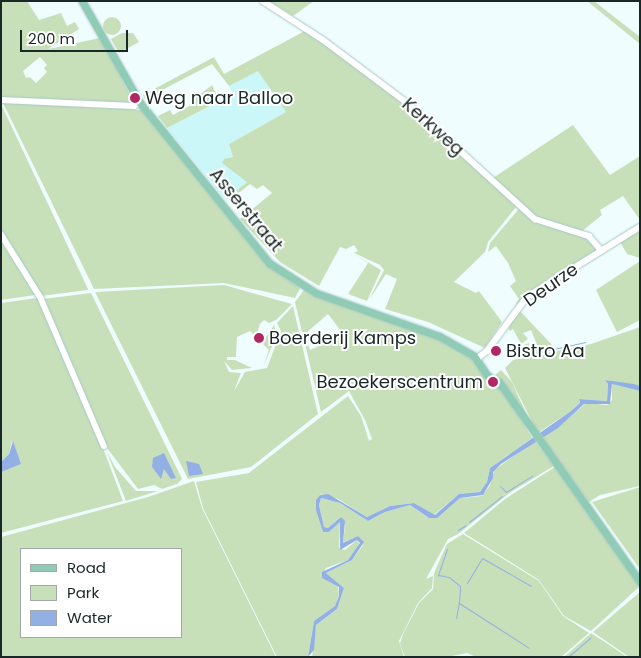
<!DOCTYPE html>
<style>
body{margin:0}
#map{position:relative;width:641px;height:658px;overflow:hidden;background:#f0fdfe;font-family:Poppins,sans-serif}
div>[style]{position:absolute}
.built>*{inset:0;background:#cbf7f8}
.green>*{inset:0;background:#c8e0b9}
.round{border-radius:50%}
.water>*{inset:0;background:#93b0e6}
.stream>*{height:1px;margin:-0.5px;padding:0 0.5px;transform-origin:0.5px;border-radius:0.5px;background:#93b0e6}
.roads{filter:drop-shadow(0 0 1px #a6c8c8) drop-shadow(0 0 1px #a6c8c8)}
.minor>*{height:5.5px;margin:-2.75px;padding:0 2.75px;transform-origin:2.75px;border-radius:2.75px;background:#fff}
.major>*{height:7px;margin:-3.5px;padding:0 3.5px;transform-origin:3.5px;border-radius:3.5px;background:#8fcbb5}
.dots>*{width:14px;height:14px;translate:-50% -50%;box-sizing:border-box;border:2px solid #fff;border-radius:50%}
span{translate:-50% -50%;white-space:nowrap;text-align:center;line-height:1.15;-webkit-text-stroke:4px #fff;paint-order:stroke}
.poi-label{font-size:18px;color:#1a2727}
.left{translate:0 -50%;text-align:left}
.right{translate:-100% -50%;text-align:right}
.street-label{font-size:18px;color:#1a2727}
.frame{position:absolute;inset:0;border:2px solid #1a2727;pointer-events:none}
.legend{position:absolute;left:20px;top:548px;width:162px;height:90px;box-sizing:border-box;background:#fff;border:1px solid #a3a9a9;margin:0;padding:6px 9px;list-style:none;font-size:15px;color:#1a2727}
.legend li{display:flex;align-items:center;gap:10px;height:25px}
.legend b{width:25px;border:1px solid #a3a9a9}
.scale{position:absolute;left:20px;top:30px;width:108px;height:22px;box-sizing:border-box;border:2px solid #1a2727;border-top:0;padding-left:6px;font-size:15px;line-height:18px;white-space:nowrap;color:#1a2727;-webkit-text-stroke:4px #fff;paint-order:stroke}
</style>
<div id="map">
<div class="built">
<i style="clip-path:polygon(258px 70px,286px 112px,229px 144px,233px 157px,226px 160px,247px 182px,226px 200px,167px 128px,233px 95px,229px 86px)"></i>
</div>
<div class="green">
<i style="clip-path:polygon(evenodd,1px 1px,27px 1px,39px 20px,61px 13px,67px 26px,75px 22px,79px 29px,48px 49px,100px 38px,135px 104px,1px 98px,1px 1px,40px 57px,47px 65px,44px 68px,47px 72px,36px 83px,30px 77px,26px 78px,23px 71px,40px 57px)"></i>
<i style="clip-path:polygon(269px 1px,314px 1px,293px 16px)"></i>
<i style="clip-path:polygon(587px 1px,594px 1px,640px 37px,640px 44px)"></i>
<i class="round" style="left:103px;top:17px;width:18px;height:18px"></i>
<i style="clip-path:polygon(305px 31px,408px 104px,540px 223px,587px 237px,597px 249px,595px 251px,515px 305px,519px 299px,510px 286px,516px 281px,508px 263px,496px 246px,488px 252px,490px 243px,518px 210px,516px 207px,488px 242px,485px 252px,454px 282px,476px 293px,479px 291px,502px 322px,485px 348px,428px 322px,385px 309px,397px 279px,386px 274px,369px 300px,384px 270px,380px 265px,354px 253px,358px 251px,354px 245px,346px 249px,340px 247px,319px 286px,280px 262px,240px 219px,272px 193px,263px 185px,257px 189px,250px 184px,230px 200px,228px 198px,247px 182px,222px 163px,224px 159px,233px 157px,229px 144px,286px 112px,258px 71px,229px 86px,212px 64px,145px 99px,143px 95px,214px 57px,224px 74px)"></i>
<i style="clip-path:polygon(122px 33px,133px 33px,139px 42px,119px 53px,111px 39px)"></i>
<i style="clip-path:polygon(212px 85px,220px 101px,167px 128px,158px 116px,170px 110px,173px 115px,193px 104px,195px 98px)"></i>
<i style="clip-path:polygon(3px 103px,143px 110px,253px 249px,271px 268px,300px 288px,295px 298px,224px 283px,94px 289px)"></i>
<i style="clip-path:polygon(1px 104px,88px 289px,88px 290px,41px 296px,1px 231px)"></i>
<i style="clip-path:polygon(573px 125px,610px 175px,640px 156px,640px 220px,623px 196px,600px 210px,602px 215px,581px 232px,539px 219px,493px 178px)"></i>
<i style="clip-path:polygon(638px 230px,640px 234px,640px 258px,627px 254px,619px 240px)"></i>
<i style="clip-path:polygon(1px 237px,31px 287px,35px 295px,1px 300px)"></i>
<i style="clip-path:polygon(352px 253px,381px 270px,367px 301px,348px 294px,368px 263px)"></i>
<i style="clip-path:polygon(640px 261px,640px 320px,617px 332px,596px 290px)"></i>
<i style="clip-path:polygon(224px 285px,292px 304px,276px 320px,269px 323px,264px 320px,260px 324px,256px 337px,250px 331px,237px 337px,236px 357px,227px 357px,227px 360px,235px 360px,252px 368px,232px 370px,224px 361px,229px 372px,241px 373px,234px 391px,245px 372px,267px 368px,281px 331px,277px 323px,293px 306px,318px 414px,251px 467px,188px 479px,95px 292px)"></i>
<i style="clip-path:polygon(304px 290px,425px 331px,473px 358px,507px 396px,532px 438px,490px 468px,487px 482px,480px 492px,459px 494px,434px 515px,414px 503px,390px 506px,367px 517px,338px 499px,321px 494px,316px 500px,323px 532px,329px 532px,340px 522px,339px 548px,345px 550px,357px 540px,360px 545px,348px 560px,326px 568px,322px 578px,338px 586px,339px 596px,335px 606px,314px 621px,308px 657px,277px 657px,203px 508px,196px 482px,249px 473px,348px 396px,361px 416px,369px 441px,372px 439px,365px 420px,349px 391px,321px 412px,305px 344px,308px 344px,310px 350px,344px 335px,328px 314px,306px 333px,307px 340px,304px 341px,295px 302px)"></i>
<i style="clip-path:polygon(91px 293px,182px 479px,177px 484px,162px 489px,154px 485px,138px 489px,104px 444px,43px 299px)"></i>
<i style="clip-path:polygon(37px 298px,103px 448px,123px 501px,1px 533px,1px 472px,20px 462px,12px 441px,9px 454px,1px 462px,1px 303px)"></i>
<i style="clip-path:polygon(519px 310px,555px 348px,526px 356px,524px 345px,529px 343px,529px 349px,533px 349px,537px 345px,531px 330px,523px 333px,528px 339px,521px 344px,513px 329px,510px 331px,507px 326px)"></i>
<i style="clip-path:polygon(274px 325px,277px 335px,263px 367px,269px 350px,262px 343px)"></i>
<i style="clip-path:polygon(640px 327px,640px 386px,605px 380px,608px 384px,607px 401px,579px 399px,580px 403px,571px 411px,538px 433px,505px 368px,513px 360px,591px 344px)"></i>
<i style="clip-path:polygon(501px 370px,512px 382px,531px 425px,494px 376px)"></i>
<i style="clip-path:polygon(612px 384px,640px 391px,640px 486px,600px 495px,589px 502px,541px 437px,556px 429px,586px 403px,607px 405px,612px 400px)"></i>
<i style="clip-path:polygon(535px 441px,554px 466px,511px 492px,458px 534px,448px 539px,426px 579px,433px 576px,432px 588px,418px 603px,399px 641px,404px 657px,312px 657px,316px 625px,337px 609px,344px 588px,326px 573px,352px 560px,363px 545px,358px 536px,343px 543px,345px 526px,341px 517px,328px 528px,324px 527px,319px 505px,321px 498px,340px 503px,368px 521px,385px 512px,410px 505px,427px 517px,435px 518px,460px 498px,482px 496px,490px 485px,494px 470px)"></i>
<i style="clip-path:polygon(106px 450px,115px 467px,136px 491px,158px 491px,126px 501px)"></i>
<i style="clip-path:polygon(555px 467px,640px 586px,591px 631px,564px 616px,539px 580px,464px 533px,505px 499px)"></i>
<i style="clip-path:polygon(evenodd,194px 481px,202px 508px,276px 657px,1px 657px,1px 537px,148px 497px,194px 481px,21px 549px,181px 549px,181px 637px,21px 637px,21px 549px)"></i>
<i style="clip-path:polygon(640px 487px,640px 569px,592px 502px)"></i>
<i style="clip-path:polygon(463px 534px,539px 581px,563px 616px,589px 633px,561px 657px,476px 657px,467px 653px,447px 657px,405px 657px,400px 644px,403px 634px,419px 603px,433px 589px,434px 573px,447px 544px)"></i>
<i style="clip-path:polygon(640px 592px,640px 657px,629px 657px,593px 632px)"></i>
<i style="clip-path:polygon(591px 633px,605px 642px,627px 657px,564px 657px)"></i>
</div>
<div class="water">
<i style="clip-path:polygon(605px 380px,634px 384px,640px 386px,640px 391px,612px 384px,610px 404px,584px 404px,558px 428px,501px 464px,493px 472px,493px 478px,483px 495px,460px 498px,437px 518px,429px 518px,410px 505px,385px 512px,368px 521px,340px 503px,321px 498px,319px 505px,324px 527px,328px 528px,341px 517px,345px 521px,343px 543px,358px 536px,364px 542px,352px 560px,326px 573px,344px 588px,337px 609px,316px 625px,314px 650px,308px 657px,314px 621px,335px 606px,339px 596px,339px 587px,322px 578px,322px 572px,348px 560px,360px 543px,357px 540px,340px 550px,340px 522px,329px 532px,323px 532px,316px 510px,316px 500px,320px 495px,328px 494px,367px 517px,390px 506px,414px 503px,435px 515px,459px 494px,480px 492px,487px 482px,490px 468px,571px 411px,580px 403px,579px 399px,607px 401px,608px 384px)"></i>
<i style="clip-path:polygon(13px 441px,21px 464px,1px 472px,1px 462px,9px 454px)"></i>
<i style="clip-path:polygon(164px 453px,176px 478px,171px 479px,164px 469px,161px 479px,152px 467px,153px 458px)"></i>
<i style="clip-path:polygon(186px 461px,199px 464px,203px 474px,189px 476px)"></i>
</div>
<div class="stream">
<i style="left:522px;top:356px;width:65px;rotate:-12.5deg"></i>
<i style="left:500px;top:486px;width:8px;rotate:45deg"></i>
<i style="left:506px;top:492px;width:31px;rotate:-32deg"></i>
<i style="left:469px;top:522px;width:42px;rotate:-38.2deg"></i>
<i style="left:458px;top:530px;width:9px;rotate:-32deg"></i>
<i style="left:447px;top:549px;width:28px;rotate:109deg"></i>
<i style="left:438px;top:575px;width:11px;rotate:10deg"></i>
<i style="left:449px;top:577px;width:14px;rotate:39deg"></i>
<i style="left:460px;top:586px;width:17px;rotate:93deg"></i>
<i style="left:459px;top:603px;width:83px;rotate:32.7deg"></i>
<i style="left:467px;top:583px;width:29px;rotate:-59deg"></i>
<i style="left:482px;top:558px;width:56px;rotate:29.7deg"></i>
<i style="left:456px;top:618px;width:15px;rotate:-79deg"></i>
<i style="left:568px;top:657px;width:30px;rotate:-41deg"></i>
</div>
<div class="roads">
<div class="minor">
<i style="left:263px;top:1px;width:70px;rotate:32.8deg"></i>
<i style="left:322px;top:39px;width:109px;rotate:36.8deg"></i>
<i style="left:409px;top:104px;width:171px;rotate:42.4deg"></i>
<i style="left:535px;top:219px;width:57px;rotate:17.5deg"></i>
<i style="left:589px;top:236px;width:18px;rotate:49deg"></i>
<i style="left:1px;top:100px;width:133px;rotate:2.6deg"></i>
<i style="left:134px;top:106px;width:7px;rotate:-27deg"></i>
<i style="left:1px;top:234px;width:75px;rotate:58deg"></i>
<i style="left:41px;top:298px;width:161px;rotate:66.9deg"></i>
<i style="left:477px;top:359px;width:13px;rotate:-39deg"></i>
<i style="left:487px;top:351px;width:67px;rotate:-53.5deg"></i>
<i style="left:527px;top:297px;width:133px;rotate:-31.8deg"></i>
</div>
<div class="major">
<i style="left:82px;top:1px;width:117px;rotate:60.4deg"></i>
<i style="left:140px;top:103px;width:206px;rotate:51.1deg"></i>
<i style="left:269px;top:263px;width:56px;rotate:32.6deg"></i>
<i style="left:316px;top:293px;width:130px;rotate:19.3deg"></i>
<i style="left:439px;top:336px;width:40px;rotate:29.7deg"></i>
<i style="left:474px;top:356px;width:23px;rotate:56deg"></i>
<i style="left:487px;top:375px;width:18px;rotate:38deg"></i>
<i style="left:499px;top:382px;width:245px;rotate:54.8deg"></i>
</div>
</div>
<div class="dots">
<i style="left:135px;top:98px;background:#b12663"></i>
<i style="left:259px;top:338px;background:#b12663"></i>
<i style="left:496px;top:351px;background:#b12663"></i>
<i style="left:493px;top:382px;background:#b12663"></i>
</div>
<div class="poi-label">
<span class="left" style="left:145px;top:98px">Weg naar Balloo</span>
<span class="left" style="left:269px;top:338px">Boerderij Kamps</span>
<span class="left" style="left:506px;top:351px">Bistro Aa</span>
<span class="right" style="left:483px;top:382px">Bezoekerscentrum</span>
</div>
<div class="street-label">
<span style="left:433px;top:127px;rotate:42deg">Kerkweg</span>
<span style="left:246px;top:210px;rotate:50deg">Asserstraat</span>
<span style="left:551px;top:285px;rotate:-35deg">Deurze</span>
</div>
<div class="frame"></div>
<ul class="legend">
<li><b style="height:6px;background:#8fcbb5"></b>Road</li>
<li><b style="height:14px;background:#c8e0b9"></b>Park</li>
<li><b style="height:14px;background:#93b0e6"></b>Water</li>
</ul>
<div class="scale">200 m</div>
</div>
